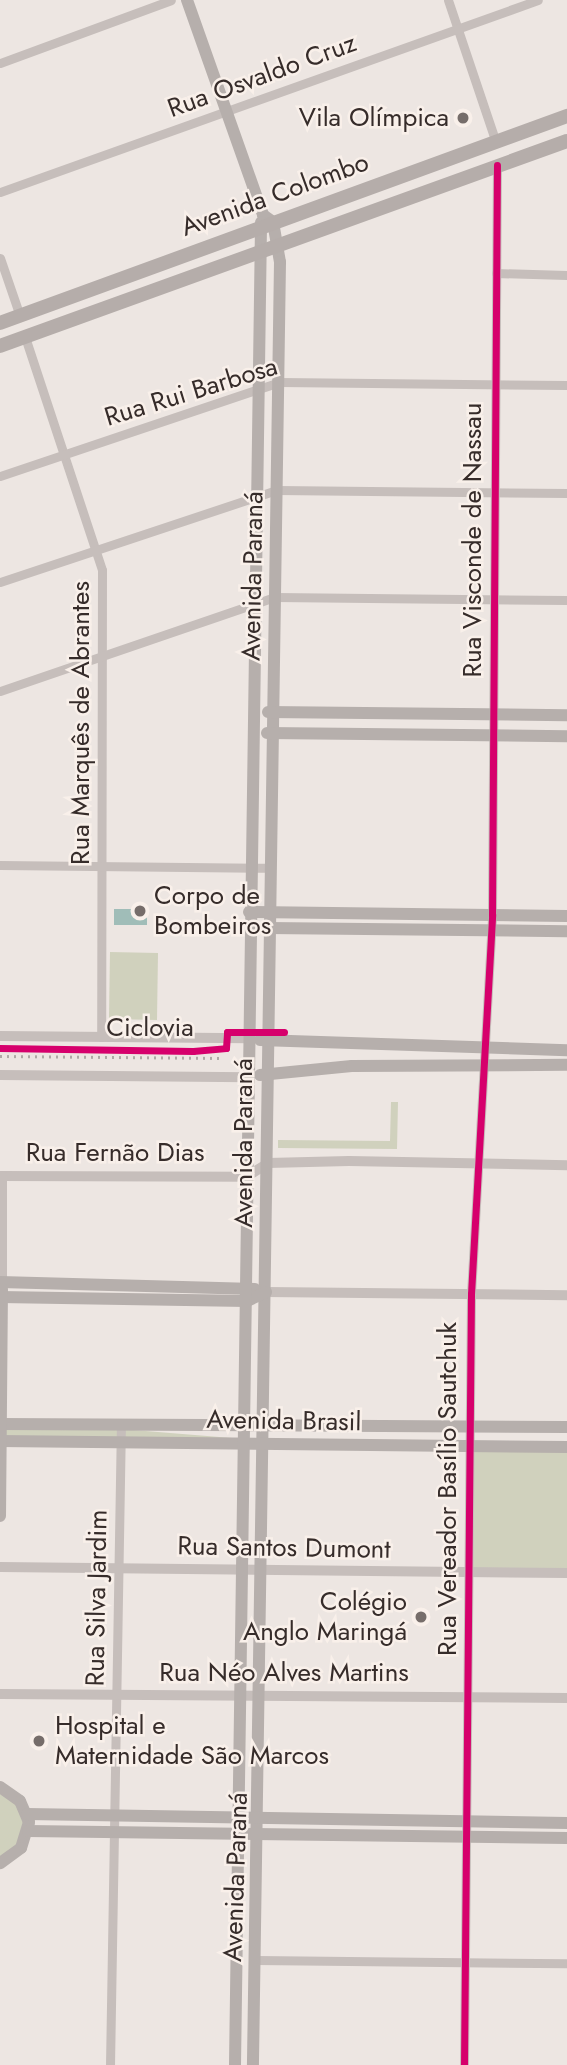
<!DOCTYPE html>
<meta charset="utf-8">
<style>
body{margin:0}
#map{position:relative;width:567px;height:2065px;overflow:hidden;background:#ede6e2;font-family:Jost,sans-serif}
div>[style]{position:absolute}
.green>*{inset:0;background:#d0d1bd}
.water>*{inset:0;background:#a0bdb8}
.minor>*{height:9px;margin:-4.5px;padding:0 4.5px;transform-origin:4.5px;border-radius:4.5px;background:#c6bebb}
.tertiary>*{height:10px;margin:-5px;padding:0 5px;transform-origin:5px;border-radius:5px;background:#c6bebb}
.secondary>*{height:12px;margin:-6px;padding:0 6px;transform-origin:6px;border-radius:6px;background:#b6afac}
.primary>*{height:14px;margin:-7px;padding:0 7px;transform-origin:7px;border-radius:7px;background:#b5adaa}
.rail>*{height:2.5px;margin-top:-1.25px;transform-origin:0;background:repeating-linear-gradient(90deg,#aea8a5 0 2px,transparent 0 7px)}
.cycleway>*{height:7px;margin:-3.5px;padding:0 3.5px;transform-origin:3.5px;border-radius:3.5px;background:#d6006c}
.dots>*{width:19px;height:19px;translate:-50% -50%;box-sizing:border-box;border:4px solid #f9f0ea;border-radius:50%}
span{translate:-50% -50%;white-space:nowrap;text-align:center;line-height:1.15;-webkit-text-stroke:5px #f9f0ea;paint-order:stroke}
.street-label{font-size:26px;color:#362c2a}
.poi-label{font-size:26px;color:#362c2a}
.right{translate:-100% -50%;text-align:right}
.left{translate:0 -50%;text-align:left}
</style>
<div id="map">
<div class="green">
<i style="clip-path:polygon(110px 952px,158px 953px,157px 1020px,109px 1019px)"></i>
<i style="clip-path:polygon(391px 1102px,398px 1102px,397px 1149px,278px 1148px,278px 1140px,390px 1141px)"></i>
<i style="clip-path:polygon(1px 1428px,121px 1429px,244px 1439px,1px 1437px)"></i>
<i style="clip-path:polygon(469px 1446px,567px 1447px,567px 1573px,468px 1573px)"></i>
<i style="clip-path:polygon(0 1787px,11px 1792px,28px 1831px,0 1863px)"></i>
</div>
<div class="water">
<i style="clip-path:polygon(114px 909px,147px 909px,147px 925px,114px 925px)"></i>
</div>
<div class="minor">
<i style="left:448px;top:0;width:148px;rotate:71.4deg"></i>
<i style="left:0;top:63px;width:182px;rotate:-20.2deg"></i>
<i style="left:0;top:192px;width:571px;rotate:-19.64deg"></i>
<i style="left:0;top:258px;width:61px;rotate:71deg"></i>
<i style="left:496px;top:273px;width:71px;rotate:1.6deg"></i>
<i style="left:25px;top:337px;width:245px;rotate:71.7deg"></i>
<i style="left:102px;top:570px;width:467px;rotate:90.1deg"></i>
<i style="left:0;top:476px;width:295px;rotate:-18.6deg"></i>
<i style="left:280px;top:382px;width:287px;rotate:0.6deg"></i>
<i style="left:0;top:582px;width:292px;rotate:-18.4deg"></i>
<i style="left:277px;top:490px;width:290px;rotate:0.6deg"></i>
<i style="left:0;top:691px;width:291px;rotate:-18.9deg"></i>
<i style="left:275px;top:597px;width:292px;rotate:0.6deg"></i>
<i style="left:0;top:865px;width:269px;rotate:0.6deg"></i>
<i style="left:256px;top:1960px;width:311px;rotate:0.6deg"></i>
<i style="left:110px;top:2065px;width:640px;rotate:-89.02deg"></i>
<i style="left:464px;top:2065px;width:771px;rotate:-89.48deg"></i>
<i style="left:471px;top:1294px;width:380px;rotate:-86.8deg"></i>
<i style="left:492px;top:915px;width:750px;rotate:-89.62deg"></i>
</div>
<div class="tertiary">
<i style="left:0;top:1036px;width:249px;rotate:0.5deg"></i>
<i style="left:0;top:1075px;width:249px;rotate:0.5deg"></i>
<i style="left:0;top:1176px;width:246px;rotate:0.2deg"></i>
<i style="left:246px;top:1177px;width:26px;rotate:-32deg"></i>
<i style="left:268px;top:1163px;width:81px;rotate:-1.4deg"></i>
<i style="left:349px;top:1161px;width:218px;rotate:1.1deg"></i>
<i style="left:2px;top:1282px;width:106px;rotate:-90deg"></i>
<i style="left:266px;top:1292px;width:301px;rotate:0.6deg"></i>
<i style="left:0;top:1567px;width:567px;rotate:0.61deg"></i>
<i style="left:0;top:1694px;width:567px;rotate:0.4deg"></i>
</div>
<div class="secondary">
<i style="left:187px;top:0;width:228px;rotate:70.5deg"></i>
<i style="left:263px;top:215px;width:12px;rotate:35deg"></i>
<i style="left:273px;top:222px;width:41px;rotate:80.1deg"></i>
<i style="left:280px;top:262px;width:1803px;rotate:90.86deg"></i>
<i style="left:268px;top:712px;width:299px;rotate:0.6deg"></i>
<i style="left:267px;top:733px;width:300px;rotate:0.6deg"></i>
<i style="left:249px;top:912px;width:318px;rotate:0.7deg"></i>
<i style="left:268px;top:928px;width:299px;rotate:0.6deg"></i>
<i style="left:260px;top:1040px;width:307px;rotate:1.9deg"></i>
<i style="left:260px;top:1075px;width:92px;rotate:-5.6deg"></i>
<i style="left:352px;top:1066px;width:215px;rotate:-0.3deg"></i>
<i style="left:0;top:1282px;width:255px;rotate:1.6deg"></i>
<i style="left:0;top:1297px;width:247px;rotate:0.9deg"></i>
<i style="left:247px;top:1301px;width:21px;rotate:-25deg"></i>
<i style="left:0;top:1424px;width:567px;rotate:0.3deg"></i>
<i style="left:0;top:1441px;width:567px;rotate:0.61deg"></i>
<i style="left:0;top:1516px;width:227px;rotate:-89.5deg"></i>
<i style="left:0;top:1787px;width:24px;rotate:35deg"></i>
<i style="left:20px;top:1801px;width:23px;rotate:67deg"></i>
<i style="left:29px;top:1822px;width:27px;rotate:107deg"></i>
<i style="left:21px;top:1848px;width:26px;rotate:144deg"></i>
<i style="left:27px;top:1814px;width:540px;rotate:0.95deg"></i>
<i style="left:28px;top:1831px;width:539px;rotate:0.74deg"></i>
<i style="left:235px;top:2065px;width:1843px;rotate:-89.19deg"></i>
</div>
<div class="primary">
<i style="left:0;top:323px;width:604px;rotate:-20.06deg"></i>
<i style="left:0;top:346px;width:603px;rotate:-19.88deg"></i>
</div>
<div class="rail">
<i style="left:0;top:1056px;width:222px;rotate:0.5deg"></i>
</div>
<div class="cycleway">
<i style="left:0;top:1048px;width:193px;rotate:0.9deg"></i>
<i style="left:193px;top:1051px;width:33px;rotate:-5deg"></i>
<i style="left:226px;top:1048px;width:16px;rotate:-86deg"></i>
<i style="left:227px;top:1032px;width:57px"></i>
<i style="left:464px;top:2065px;width:771px;rotate:-89.48deg"></i>
<i style="left:471px;top:1294px;width:380px;rotate:-86.8deg"></i>
<i style="left:492px;top:915px;width:750px;rotate:-89.62deg"></i>
</div>
<div class="dots">
<i style="left:463px;top:118px;background:#766d6a"></i>
<i style="left:140px;top:911px;background:#766d6a"></i>
<i style="left:421px;top:1617px;background:#766d6a"></i>
<i style="left:39px;top:1741px;background:#766d6a"></i>
</div>
<div class="street-label">
<span style="left:262px;top:76px;rotate:-20deg">Rua Osvaldo Cruz</span>
<span style="left:275px;top:195px;rotate:-20deg">Avenida Colombo</span>
<span style="left:191px;top:392px;rotate:-17deg">Rua Rui Barbosa</span>
<span style="left:473px;top:540px;rotate:-90deg">Rua Visconde de Nassau</span>
<span style="left:253px;top:576px;rotate:-89deg">Avenida Paraná</span>
<span style="left:81px;top:723px;rotate:-90deg">Rua Marquês de Abrantes</span>
<span style="left:150px;top:1028px">Ciclovia</span>
<span style="left:244px;top:1143px;rotate:-90deg">Avenida Paraná</span>
<span style="left:115px;top:1153px">Rua Fernão Dias</span>
<span style="left:284px;top:1421px;rotate:1deg">Avenida Brasil</span>
<span style="left:448px;top:1489px;rotate:-90deg">Rua Vereador Basílio Sautchuk</span>
<span style="left:284px;top:1548px;rotate:1deg">Rua Santos Dumont</span>
<span style="left:97px;top:1598px;rotate:-89deg">Rua Silva Jardim</span>
<span style="left:284px;top:1673px">Rua Néo Alves Martins</span>
<span style="left:236px;top:1877px;rotate:-88deg">Avenida Paraná</span>
</div>
<div class="poi-label">
<span class="right" style="left:449px;top:118px">Vila Olímpica</span>
<span class="left" style="left:154px;top:911px">Corpo de<br>Bombeiros</span>
<span class="right" style="left:407px;top:1617px">Colégio<br>Anglo Maringá</span>
<span class="left" style="left:55px;top:1741px">Hospital e<br>Maternidade São Marcos</span>
</div>
</div>
